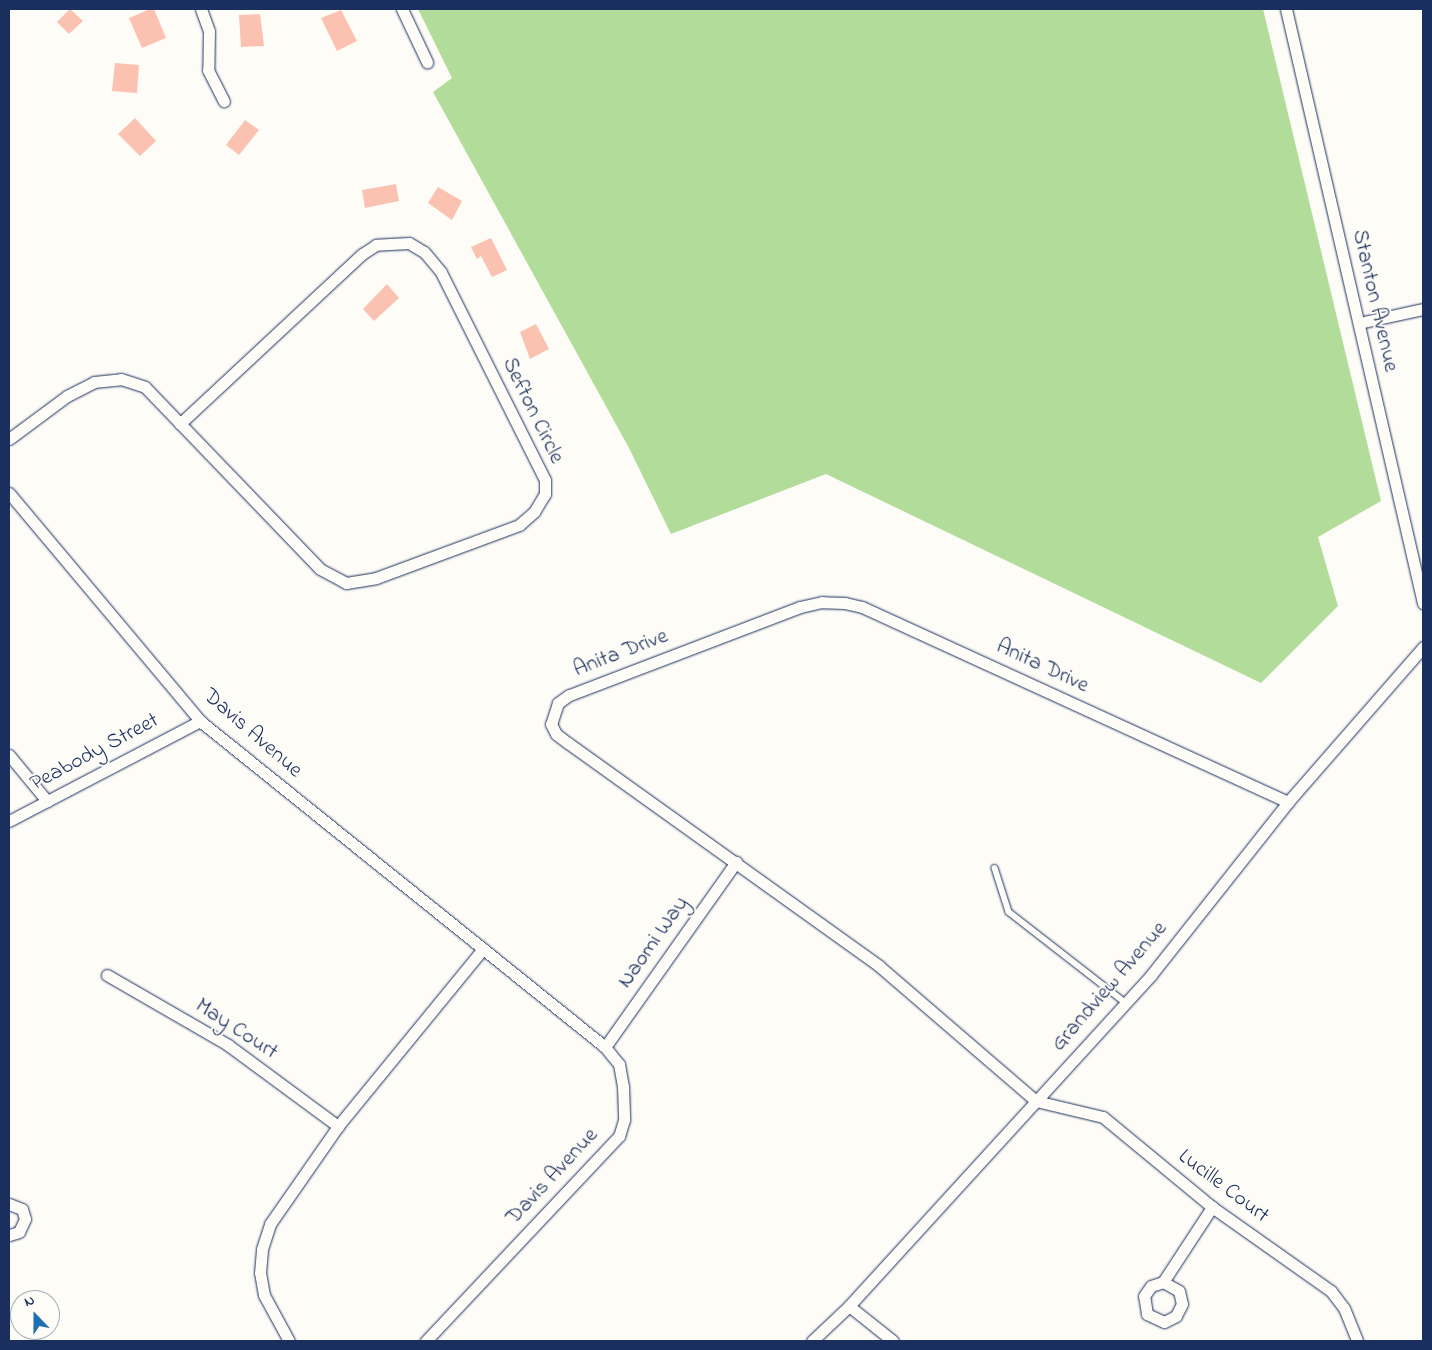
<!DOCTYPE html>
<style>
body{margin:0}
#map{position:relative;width:1432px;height:1350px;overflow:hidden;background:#fdfcf7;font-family:"Indie Flower",sans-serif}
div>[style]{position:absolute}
.green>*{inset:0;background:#b1dc9a}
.building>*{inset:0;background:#fbc2b2}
.roads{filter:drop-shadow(0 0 1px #1b2f5e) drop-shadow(0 0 1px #1b2f5e)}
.lane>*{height:5.5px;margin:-2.75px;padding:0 2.75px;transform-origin:2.75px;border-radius:2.75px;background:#fdfcf7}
.street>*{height:11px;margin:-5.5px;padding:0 5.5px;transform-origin:5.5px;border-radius:5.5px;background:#fdfcf7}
span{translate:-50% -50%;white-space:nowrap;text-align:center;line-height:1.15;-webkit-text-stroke:4px #fdfcf7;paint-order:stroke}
.street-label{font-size:22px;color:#1b2f5e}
.frame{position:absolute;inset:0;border:10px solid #1b2f5e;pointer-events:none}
.north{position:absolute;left:10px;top:1290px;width:50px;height:50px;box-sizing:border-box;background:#fdfcf7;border:1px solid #a3aaba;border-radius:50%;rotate:338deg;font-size:14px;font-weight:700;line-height:20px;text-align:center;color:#1b2f5e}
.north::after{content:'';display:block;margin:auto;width:18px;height:22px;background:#1f6fb2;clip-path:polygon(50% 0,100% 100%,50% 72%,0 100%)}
</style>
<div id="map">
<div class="green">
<i style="clip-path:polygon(418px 9px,1263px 9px,1381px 501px,1318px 537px,1338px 606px,1261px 683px,826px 474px,671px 534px,629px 448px,433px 92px,452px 78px)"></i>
</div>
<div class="building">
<i style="clip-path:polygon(70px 9px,83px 21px,69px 34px,57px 22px)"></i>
<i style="clip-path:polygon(150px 9px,154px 9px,166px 38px,142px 48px,129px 18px)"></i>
<i style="clip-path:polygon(341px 10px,357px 41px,337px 51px,321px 18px)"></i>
<i style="clip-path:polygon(260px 14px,264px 46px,241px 47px,239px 15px)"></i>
<i style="clip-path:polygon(115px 63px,139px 65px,137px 93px,112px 91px)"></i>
<i style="clip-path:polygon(135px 118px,156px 141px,140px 156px,118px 134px)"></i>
<i style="clip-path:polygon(245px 120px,259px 130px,239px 155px,226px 145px)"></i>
<i style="clip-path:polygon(396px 184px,399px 201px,365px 208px,362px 190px)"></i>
<i style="clip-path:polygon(438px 187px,462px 201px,452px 220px,428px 203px)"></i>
<i style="clip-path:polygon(491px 238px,507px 270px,492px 277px,481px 256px,477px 259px,471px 247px)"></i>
<i style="clip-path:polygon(387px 284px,399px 298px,374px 321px,363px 309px)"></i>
<i style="clip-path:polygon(536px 324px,549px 349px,530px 359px,520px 332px)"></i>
</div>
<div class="roads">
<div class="lane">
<i style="left:995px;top:868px;width:46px;rotate:72.3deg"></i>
<i style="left:1009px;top:912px;width:148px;rotate:37.9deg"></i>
</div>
<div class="street">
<i style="left:201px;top:9px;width:23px;rotate:70deg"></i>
<i style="left:209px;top:31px;width:39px;rotate:91deg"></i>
<i style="left:208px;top:70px;width:35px;rotate:63deg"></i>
<i style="left:402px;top:9px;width:59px;rotate:64.7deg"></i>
<i style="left:1286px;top:9px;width:610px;rotate:77.01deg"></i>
<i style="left:1359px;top:323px;width:66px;rotate:-12.3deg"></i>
<i style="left:9px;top:439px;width:72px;rotate:-36.6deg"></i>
<i style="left:67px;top:396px;width:30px;rotate:-27deg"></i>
<i style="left:94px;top:382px;width:27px;rotate:-6deg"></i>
<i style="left:121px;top:379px;width:25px;rotate:18deg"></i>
<i style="left:145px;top:387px;width:252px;rotate:46.1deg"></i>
<i style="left:320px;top:569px;width:30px;rotate:28deg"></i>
<i style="left:346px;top:583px;width:30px;rotate:-9deg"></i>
<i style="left:376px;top:578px;width:153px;rotate:-20.3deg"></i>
<i style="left:519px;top:525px;width:20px;rotate:-41deg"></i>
<i style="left:534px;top:512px;width:21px;rotate:-59deg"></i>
<i style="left:545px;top:494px;width:14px;rotate:-90deg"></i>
<i style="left:545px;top:480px;width:233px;rotate:-116.6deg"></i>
<i style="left:441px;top:272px;width:26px;rotate:-130deg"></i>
<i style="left:424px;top:252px;width:17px;rotate:-149deg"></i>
<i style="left:409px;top:243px;width:33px;rotate:177deg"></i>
<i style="left:376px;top:245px;width:17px;rotate:147deg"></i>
<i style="left:362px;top:254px;width:249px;rotate:137deg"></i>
<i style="left:9px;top:493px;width:297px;rotate:50deg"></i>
<i style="left:200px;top:721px;width:520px;rotate:38.83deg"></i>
<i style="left:605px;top:1047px;width:22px;rotate:51deg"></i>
<i style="left:619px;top:1064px;width:22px;rotate:80deg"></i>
<i style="left:623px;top:1086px;width:34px;rotate:88deg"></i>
<i style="left:624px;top:1120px;width:17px;rotate:107deg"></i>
<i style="left:619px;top:1136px;width:282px;rotate:133.3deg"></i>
<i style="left:9px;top:755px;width:60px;rotate:50.4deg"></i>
<i style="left:1288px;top:802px;width:469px;rotate:-155.4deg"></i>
<i style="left:862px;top:607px;width:17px;rotate:-167deg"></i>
<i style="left:845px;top:603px;width:23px;rotate:-178deg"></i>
<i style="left:822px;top:602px;width:23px;rotate:167deg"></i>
<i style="left:800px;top:607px;width:247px;rotate:159.1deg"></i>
<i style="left:569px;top:695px;width:14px;rotate:144deg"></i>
<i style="left:558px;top:703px;width:22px;rotate:108deg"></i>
<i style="left:551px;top:724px;width:11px;rotate:63deg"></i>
<i style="left:556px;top:734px;width:15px;rotate:37deg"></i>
<i style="left:568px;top:743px;width:383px;rotate:35.6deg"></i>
<i style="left:879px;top:966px;width:207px;rotate:40.7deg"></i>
<i style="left:1036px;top:1101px;width:69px;rotate:13.4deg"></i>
<i style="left:1103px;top:1117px;width:141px;rotate:39.5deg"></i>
<i style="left:1212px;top:1207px;width:146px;rotate:35.2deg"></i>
<i style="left:1331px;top:1291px;width:21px;rotate:53deg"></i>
<i style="left:1344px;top:1308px;width:35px;rotate:68deg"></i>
<i style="left:9px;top:821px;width:216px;rotate:-27.6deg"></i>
<i style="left:107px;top:975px;width:140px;rotate:30deg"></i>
<i style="left:228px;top:1045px;width:137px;rotate:36.4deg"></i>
<i style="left:605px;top:1047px;width:227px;rotate:-54.7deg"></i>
<i style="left:9px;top:1204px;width:14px;rotate:21deg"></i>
<i style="left:22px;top:1209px;width:10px;rotate:73deg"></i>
<i style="left:25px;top:1219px;width:14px;rotate:115deg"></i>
<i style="left:19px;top:1232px;width:10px;rotate:163deg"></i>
<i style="left:1163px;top:1282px;width:18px;rotate:29deg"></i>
<i style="left:1179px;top:1291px;width:13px;rotate:77deg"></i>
<i style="left:1182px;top:1304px;width:13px;rotate:117deg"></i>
<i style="left:1176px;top:1316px;width:13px;rotate:153deg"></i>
<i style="left:1164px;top:1322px;width:19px;rotate:-155deg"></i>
<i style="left:1147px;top:1314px;width:18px;rotate:-99deg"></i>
<i style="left:1144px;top:1296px;width:12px;rotate:-55deg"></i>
<i style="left:1151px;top:1286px;width:13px;rotate:-18deg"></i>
<i style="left:1163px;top:1282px;width:90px;rotate:-56.8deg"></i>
<i style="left:849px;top:1306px;width:56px;rotate:38.5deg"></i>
<i style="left:289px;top:1341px;width:52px;rotate:-118.5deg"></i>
<i style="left:264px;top:1295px;width:22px;rotate:-100deg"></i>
<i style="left:260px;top:1273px;width:24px;rotate:-85deg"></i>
<i style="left:262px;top:1249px;width:26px;rotate:-72deg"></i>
<i style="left:270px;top:1224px;width:119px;rotate:-55.2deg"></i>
<i style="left:338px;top:1126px;width:229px;rotate:-50.7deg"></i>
<i style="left:812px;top:1341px;width:51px;rotate:-43.4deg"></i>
<i style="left:849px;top:1306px;width:448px;rotate:-47.6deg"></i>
<i style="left:1151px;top:975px;width:221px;rotate:-51.6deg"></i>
<i style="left:1288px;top:802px;width:206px;rotate:-48.9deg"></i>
</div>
</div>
<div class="street-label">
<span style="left:1374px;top:301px;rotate:77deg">Stanton Avenue</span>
<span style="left:532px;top:411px;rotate:64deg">Sefton Circle</span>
<span style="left:621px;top:654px;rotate:-21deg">Anita Drive</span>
<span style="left:1042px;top:667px;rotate:25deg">Anita Drive</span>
<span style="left:252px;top:734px;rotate:41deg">Davis Avenue</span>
<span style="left:95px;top:753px;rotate:-28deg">Peabody Street</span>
<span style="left:654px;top:943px;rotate:-55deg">Naomi Way</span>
<span style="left:1110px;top:987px;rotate:-49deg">Grandview Avenue</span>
<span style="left:236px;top:1030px;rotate:33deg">May Court</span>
<span style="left:553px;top:1177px;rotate:-47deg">Davis Avenue</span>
<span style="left:1223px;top:1187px;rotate:37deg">Lucille Court</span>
</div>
<div class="frame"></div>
<div class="north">N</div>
</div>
